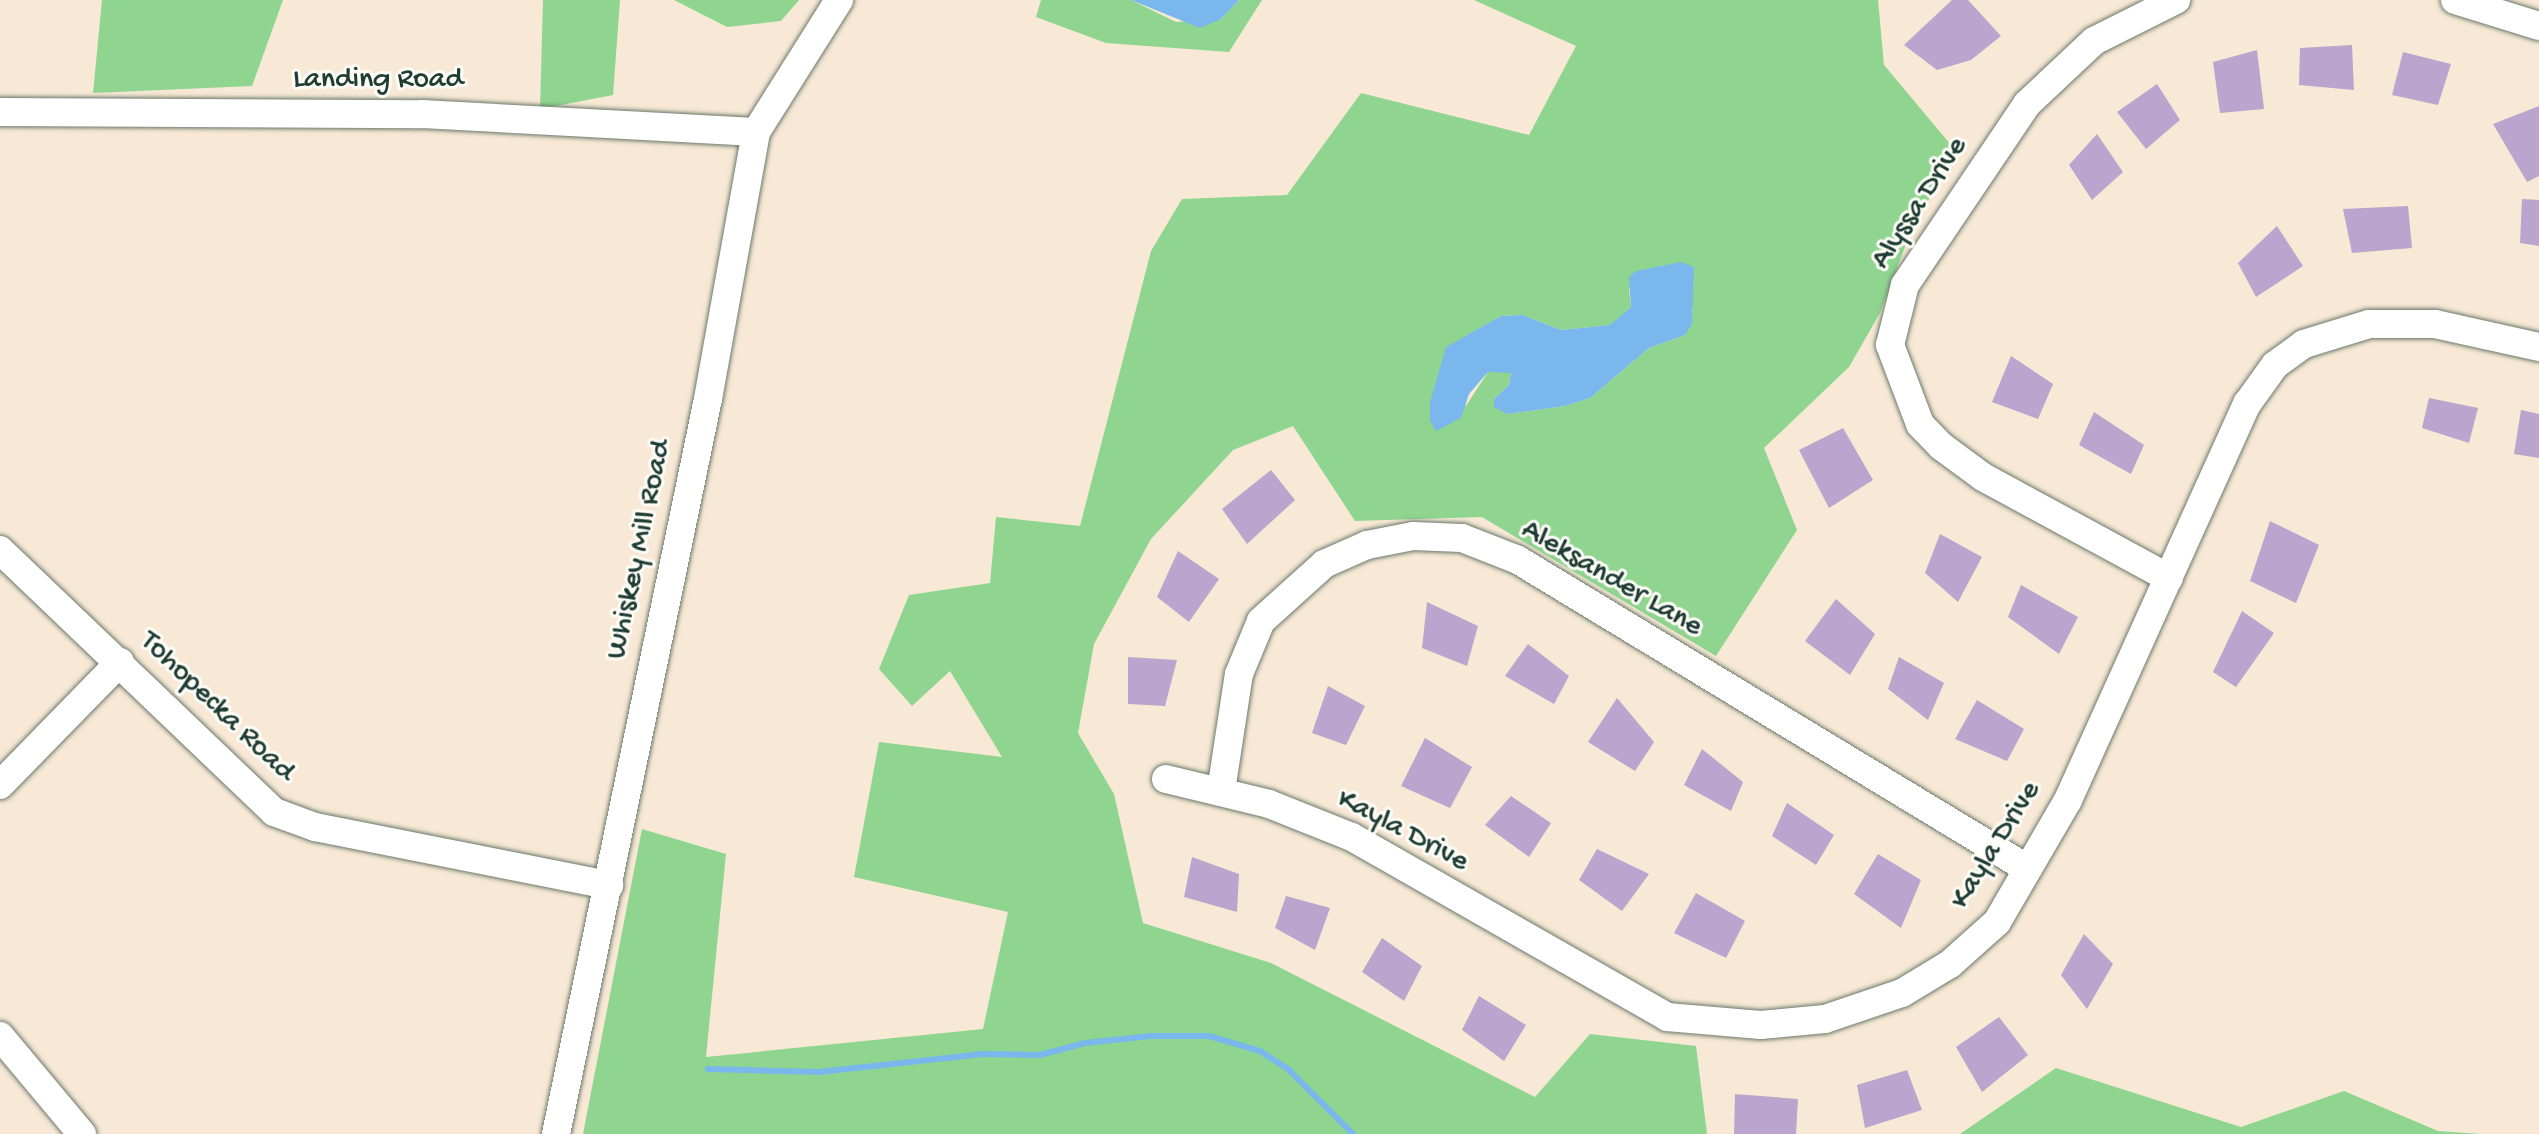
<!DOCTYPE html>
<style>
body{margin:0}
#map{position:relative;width:2539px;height:1134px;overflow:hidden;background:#f7e9d5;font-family:"Gochi Hand",sans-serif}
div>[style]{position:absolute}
.green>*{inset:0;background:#8fd590}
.water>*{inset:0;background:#7ab7ec}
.stream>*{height:6px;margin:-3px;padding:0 3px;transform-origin:3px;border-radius:3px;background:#7ab7ec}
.building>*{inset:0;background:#b9a5cd}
.roads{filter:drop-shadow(0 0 2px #6b796c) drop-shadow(0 0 2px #6b796c)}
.minor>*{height:28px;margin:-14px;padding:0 14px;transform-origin:14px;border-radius:14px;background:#fff}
span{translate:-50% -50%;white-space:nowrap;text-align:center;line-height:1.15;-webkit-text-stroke:6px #fdfcf7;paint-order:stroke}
.street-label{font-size:30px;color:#1f3d34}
</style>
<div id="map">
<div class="green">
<i style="clip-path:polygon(102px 0,283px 0,252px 86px,93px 93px)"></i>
<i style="clip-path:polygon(543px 0,620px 0,613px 95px,540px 109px)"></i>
<i style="clip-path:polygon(674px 0,799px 0,781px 21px,727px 27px)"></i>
<i style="clip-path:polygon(1041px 0,1131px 0,1176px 22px,1221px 19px,1239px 0,1262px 0,1229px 52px,1106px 43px,1036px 17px)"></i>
<i style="clip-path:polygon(evenodd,1474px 0,1878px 0,1884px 65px,1956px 151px,1911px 231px,1880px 313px,1849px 367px,1764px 448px,1797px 530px,1716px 656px,1482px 517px,1355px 521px,1293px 426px,1233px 450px,1151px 539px,1094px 644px,1078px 733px,1114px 794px,1143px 923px,1271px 963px,1535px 1097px,1590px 1034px,1696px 1046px,1707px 1134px,583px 1134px,642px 829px,726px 854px,706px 1057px,983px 1029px,1008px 912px,854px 877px,879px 742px,1002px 757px,950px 671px,912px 706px,879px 669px,909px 595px,990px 583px,996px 517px,1080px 526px,1151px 251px,1182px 199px,1287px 195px,1361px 93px,1529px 135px,1576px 46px,1474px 0,1629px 288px,1693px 310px,1685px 335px,1649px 348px,1590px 398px,1565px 406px,1507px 414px,1494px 399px,1509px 385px,1511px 373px,1501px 370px,1488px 372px,1466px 406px,1447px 347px,1501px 316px,1523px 315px,1561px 330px,1611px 325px,1631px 307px,1629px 288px)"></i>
<i style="clip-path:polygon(2056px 1068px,2241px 1127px,2344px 1091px,2438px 1131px,2481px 1134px,1960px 1134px)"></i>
</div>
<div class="water">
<i style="clip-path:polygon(1131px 0,1239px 0,1221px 19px,1200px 28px)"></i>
<i style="clip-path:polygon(1681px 262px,1694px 267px,1692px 324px,1685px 335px,1649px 348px,1590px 398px,1565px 406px,1507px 414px,1494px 407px,1494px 399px,1509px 385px,1511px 373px,1488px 372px,1469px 394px,1461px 418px,1436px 431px,1430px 421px,1430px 402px,1446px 347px,1501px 316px,1523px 315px,1561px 330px,1610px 325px,1631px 307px,1629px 277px,1636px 271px)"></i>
</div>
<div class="stream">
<i style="left:708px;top:1069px;width:111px;rotate:1.5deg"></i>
<i style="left:819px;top:1072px;width:165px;rotate:-6.3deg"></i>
<i style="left:983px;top:1054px;width:57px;rotate:1deg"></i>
<i style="left:1040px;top:1055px;width:47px;rotate:-14.9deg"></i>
<i style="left:1085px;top:1043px;width:66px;rotate:-6.1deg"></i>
<i style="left:1151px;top:1036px;width:58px"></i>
<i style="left:1209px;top:1036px;width:53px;rotate:16.4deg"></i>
<i style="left:1260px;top:1051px;width:35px;rotate:33deg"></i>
<i style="left:1289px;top:1070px;width:91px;rotate:45deg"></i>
</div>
<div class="building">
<i style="clip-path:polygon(1952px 0,1968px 0,2001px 36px,1971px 60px,1937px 70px,1904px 45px)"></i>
<i style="clip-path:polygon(2352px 45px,2354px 90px,2299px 85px,2300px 48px)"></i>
<i style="clip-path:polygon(2257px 50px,2264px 109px,2220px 113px,2213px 62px)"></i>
<i style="clip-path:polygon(2403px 52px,2451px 64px,2438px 105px,2392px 95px)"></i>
<i style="clip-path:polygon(2157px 84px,2180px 120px,2146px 149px,2117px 112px)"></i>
<i style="clip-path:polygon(2539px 106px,2539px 176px,2527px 182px,2493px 124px)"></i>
<i style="clip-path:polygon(2097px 134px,2123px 172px,2092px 200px,2069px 165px)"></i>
<i style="clip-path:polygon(2522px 199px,2539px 200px,2539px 246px,2520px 243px)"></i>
<i style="clip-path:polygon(2408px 206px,2412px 248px,2352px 253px,2343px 209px)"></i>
<i style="clip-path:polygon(2277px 226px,2303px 266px,2256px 297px,2238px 263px)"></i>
<i style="clip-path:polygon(2011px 356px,2053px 384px,2038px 419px,1992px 402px)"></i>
<i style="clip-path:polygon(2429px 398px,2478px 408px,2469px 443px,2422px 428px)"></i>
<i style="clip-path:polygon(2521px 410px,2539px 414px,2539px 458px,2514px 454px)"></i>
<i style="clip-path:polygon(2094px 412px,2144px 445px,2131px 474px,2079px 445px)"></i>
<i style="clip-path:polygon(1843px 428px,1873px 480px,1829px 508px,1799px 450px)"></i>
<i style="clip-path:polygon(1271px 470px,1295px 500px,1247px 544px,1222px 509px)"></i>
<i style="clip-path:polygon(2270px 521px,2319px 545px,2296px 603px,2250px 581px)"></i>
<i style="clip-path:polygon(1940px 534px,1982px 557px,1958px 602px,1925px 573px)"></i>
<i style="clip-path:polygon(1178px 551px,1219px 579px,1189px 622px,1157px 597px)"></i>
<i style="clip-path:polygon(2021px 585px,2078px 617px,2059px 654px,2008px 617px)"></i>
<i style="clip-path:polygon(1836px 599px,1875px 634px,1850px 675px,1805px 641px)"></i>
<i style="clip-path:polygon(1427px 602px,1478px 626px,1467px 666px,1422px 648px)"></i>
<i style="clip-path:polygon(2242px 611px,2274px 633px,2236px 687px,2213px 672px)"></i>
<i style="clip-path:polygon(1528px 644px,1569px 676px,1554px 704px,1505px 676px)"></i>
<i style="clip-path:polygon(1128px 657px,1177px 660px,1165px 706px,1128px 704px)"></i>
<i style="clip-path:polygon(1899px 657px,1944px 683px,1928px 720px,1888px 689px)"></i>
<i style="clip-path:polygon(1328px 686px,1365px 706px,1346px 745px,1312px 733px)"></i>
<i style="clip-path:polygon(1617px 698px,1654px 742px,1635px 771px,1588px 742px)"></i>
<i style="clip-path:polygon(1977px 700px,2024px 729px,2007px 761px,1955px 739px)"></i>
<i style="clip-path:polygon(1425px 738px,1472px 767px,1450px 808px,1401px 786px)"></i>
<i style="clip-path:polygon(1702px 749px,1743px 782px,1731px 811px,1684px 785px)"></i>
<i style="clip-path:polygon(1511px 796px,1551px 823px,1529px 857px,1485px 825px)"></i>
<i style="clip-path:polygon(1787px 803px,1834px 835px,1816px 865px,1772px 836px)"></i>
<i style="clip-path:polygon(1597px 849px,1649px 874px,1622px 911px,1579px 880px)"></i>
<i style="clip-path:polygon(1878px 854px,1921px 880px,1901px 928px,1854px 894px)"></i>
<i style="clip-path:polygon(1192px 857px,1239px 874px,1237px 912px,1184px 897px)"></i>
<i style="clip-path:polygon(1696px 893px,1745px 921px,1726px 958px,1674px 933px)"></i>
<i style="clip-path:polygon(1286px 896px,1330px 908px,1315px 950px,1275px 928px)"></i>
<i style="clip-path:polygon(2084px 934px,2113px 964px,2087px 1009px,2061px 975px)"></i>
<i style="clip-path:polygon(1382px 938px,1422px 966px,1404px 1001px,1362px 972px)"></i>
<i style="clip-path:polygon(1479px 996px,1526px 1025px,1504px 1061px,1462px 1030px)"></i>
<i style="clip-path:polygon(1999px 1017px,2028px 1055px,1982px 1092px,1956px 1047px)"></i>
<i style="clip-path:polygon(1907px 1070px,1922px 1110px,1865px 1128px,1857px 1085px)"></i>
<i style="clip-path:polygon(1735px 1094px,1798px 1099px,1796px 1134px,1734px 1134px)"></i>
</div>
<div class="roads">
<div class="minor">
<i style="left:2455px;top:0;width:88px;rotate:17.2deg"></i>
<i style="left:0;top:112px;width:422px;rotate:0.3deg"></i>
<i style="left:422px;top:114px;width:334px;rotate:3.1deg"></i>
<i style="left:0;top:550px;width:379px;rotate:43.7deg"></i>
<i style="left:274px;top:812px;width:44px;rotate:20.1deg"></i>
<i style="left:315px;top:827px;width:300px;rotate:11.2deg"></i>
<i style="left:2169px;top:578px;width:212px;rotate:-151.5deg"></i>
<i style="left:1983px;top:477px;width:52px;rotate:-143.6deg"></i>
<i style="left:1941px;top:446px;width:30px;rotate:-134deg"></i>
<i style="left:1920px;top:424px;width:85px;rotate:-110.8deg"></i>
<i style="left:1890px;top:345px;width:62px;rotate:-76deg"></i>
<i style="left:1905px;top:285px;width:218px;rotate:-56deg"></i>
<i style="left:2027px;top:104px;width:92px;rotate:-43.2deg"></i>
<i style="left:2094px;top:41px;width:92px;rotate:-26.6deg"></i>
<i style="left:1166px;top:779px;width:106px;rotate:13.6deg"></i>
<i style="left:1269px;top:804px;width:89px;rotate:21.7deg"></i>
<i style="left:1352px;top:837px;width:363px;rotate:29.7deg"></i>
<i style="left:1667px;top:1017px;width:94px;rotate:4.9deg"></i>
<i style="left:1761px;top:1025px;width:64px;rotate:-5.4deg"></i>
<i style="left:1825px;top:1019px;width:81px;rotate:-18.7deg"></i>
<i style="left:1902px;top:993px;width:56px;rotate:-31.1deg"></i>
<i style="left:1950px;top:964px;width:63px;rotate:-41.8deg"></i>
<i style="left:1997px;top:922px;width:141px;rotate:-59.8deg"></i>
<i style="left:2068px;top:800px;width:435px;rotate:-65.7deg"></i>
<i style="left:2247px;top:404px;width:48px;rotate:-54.3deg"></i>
<i style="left:2275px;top:365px;width:36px;rotate:-36deg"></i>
<i style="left:2304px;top:344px;width:68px;rotate:-17.1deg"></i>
<i style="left:2369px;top:324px;width:66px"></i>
<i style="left:2435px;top:324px;width:107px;rotate:12.5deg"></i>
<i style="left:0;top:785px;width:172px;rotate:-45.7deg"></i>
<i style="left:1221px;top:791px;width:118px;rotate:-81.3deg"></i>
<i style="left:1239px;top:674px;width:57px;rotate:-67.5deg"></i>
<i style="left:1261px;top:621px;width:85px;rotate:-42.1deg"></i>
<i style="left:1324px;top:564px;width:47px;rotate:-23.8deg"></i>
<i style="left:1367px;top:545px;width:47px;rotate:-11.1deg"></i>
<i style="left:1413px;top:536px;width:49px;rotate:2.3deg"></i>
<i style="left:1462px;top:538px;width:60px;rotate:21.4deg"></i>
<i style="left:1518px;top:560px;width:596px;rotate:31.21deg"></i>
<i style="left:0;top:1036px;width:128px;rotate:50.1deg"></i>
<i style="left:556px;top:1134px;width:751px;rotate:-78.32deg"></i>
<i style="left:708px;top:399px;width:271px;rotate:-79.8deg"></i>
<i style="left:756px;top:132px;width:156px;rotate:-57.8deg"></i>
</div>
</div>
<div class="street-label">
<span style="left:378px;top:81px">Landing Road</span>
<span style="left:1921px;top:204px;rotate:-57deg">Alyssa Drive</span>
<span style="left:641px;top:550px;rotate:-78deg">Whiskey Mill Road</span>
<span style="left:1611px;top:580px;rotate:30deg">Aleksander Lane</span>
<span style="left:216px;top:708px;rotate:44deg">Tohopecka Road</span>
<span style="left:1402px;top:832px;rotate:28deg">Kayla Drive</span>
<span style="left:1997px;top:846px;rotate:-58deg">Kayla Drive</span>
</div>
</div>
